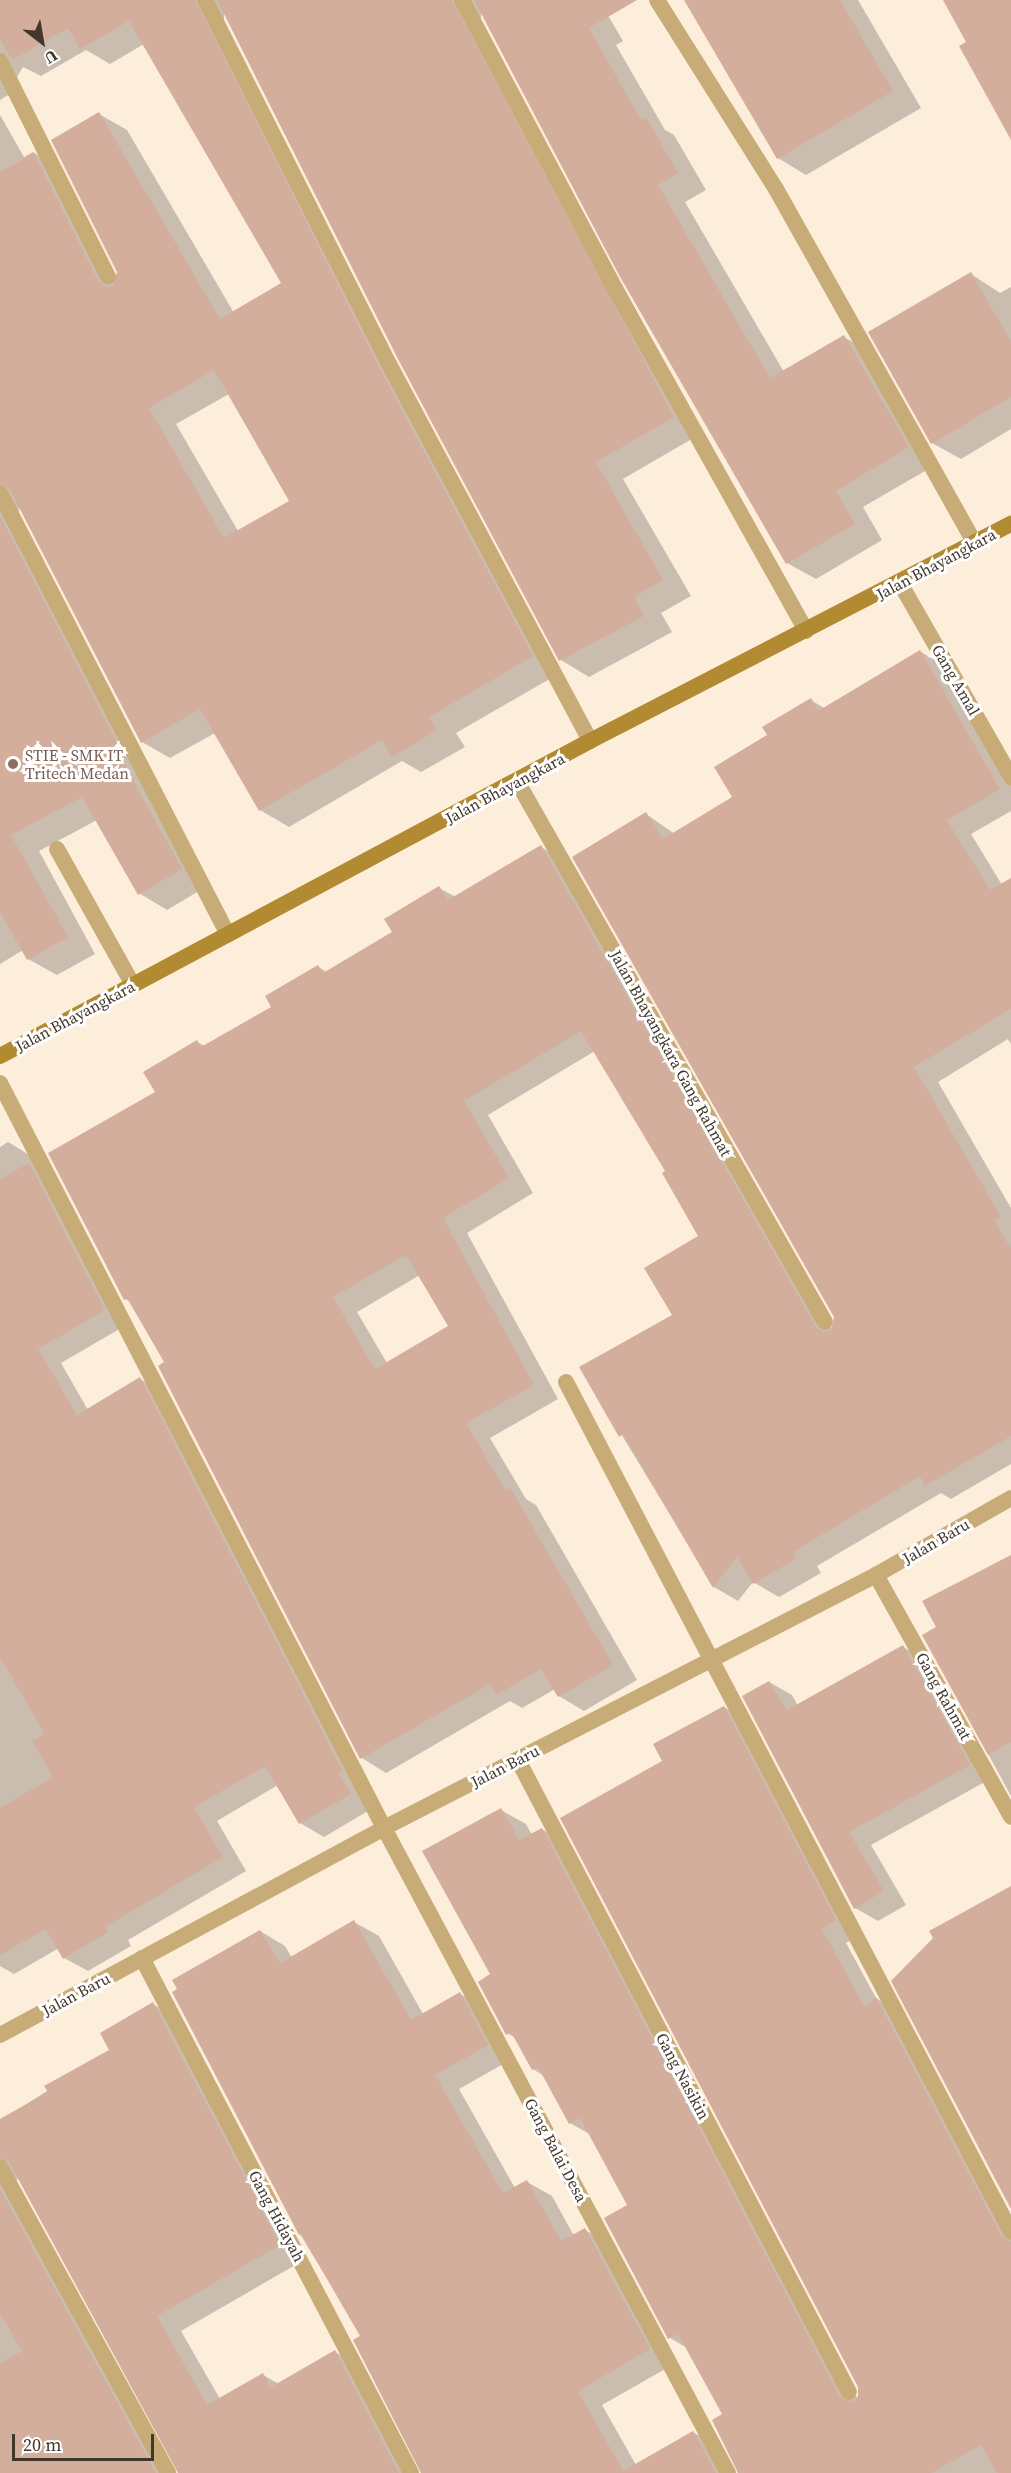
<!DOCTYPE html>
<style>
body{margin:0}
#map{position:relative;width:1011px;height:2473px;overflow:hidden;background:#fdeddb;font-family:"Source Serif 4",serif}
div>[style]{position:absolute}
.shadow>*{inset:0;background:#0003}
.building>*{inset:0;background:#d3ae9c}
.service>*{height:16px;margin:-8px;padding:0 8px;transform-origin:8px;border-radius:8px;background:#c7ac78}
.minor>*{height:16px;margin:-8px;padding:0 8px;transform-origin:8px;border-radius:8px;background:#c7ac78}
.secondary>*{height:16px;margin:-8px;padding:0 8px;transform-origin:8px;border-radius:8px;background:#b28a31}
.dots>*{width:16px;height:16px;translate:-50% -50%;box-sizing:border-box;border:3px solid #fff;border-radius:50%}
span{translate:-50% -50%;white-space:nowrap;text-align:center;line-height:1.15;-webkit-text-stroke:6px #fff;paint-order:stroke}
.street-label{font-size:16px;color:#42372b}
.education-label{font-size:16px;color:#785e54}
.left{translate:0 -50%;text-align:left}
.north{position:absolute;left:12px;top:12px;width:60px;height:60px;-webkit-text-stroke:4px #fff;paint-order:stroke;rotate:149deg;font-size:16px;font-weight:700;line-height:24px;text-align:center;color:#42372b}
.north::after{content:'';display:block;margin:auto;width:21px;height:27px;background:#42372b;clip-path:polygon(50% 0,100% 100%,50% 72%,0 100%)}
.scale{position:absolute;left:12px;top:2434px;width:142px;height:27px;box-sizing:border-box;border:3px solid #42372b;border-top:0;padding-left:8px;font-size:18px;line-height:21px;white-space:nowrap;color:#42372b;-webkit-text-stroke:4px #fff;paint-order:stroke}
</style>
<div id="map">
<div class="shadow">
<i style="clip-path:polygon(evenodd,0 0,599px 0,623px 41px,616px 45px,665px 130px,674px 135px,706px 190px,685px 202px,784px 372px,844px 337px,873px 353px,937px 464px,863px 507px,882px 540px,816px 579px,787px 563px,481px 10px,481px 22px,702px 433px,623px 479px,691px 596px,661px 613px,672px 632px,589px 677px,561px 660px,400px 358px,224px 11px,224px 22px,408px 386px,560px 673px,456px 733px,465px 747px,421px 772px,402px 761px,289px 827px,260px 810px,215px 733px,170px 758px,142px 742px,19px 503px,19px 515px,209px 885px,167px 910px,139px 893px,97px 820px,39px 851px,95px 954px,57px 975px,28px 959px,23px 950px,0 964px,0 115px,24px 157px,33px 152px,61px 169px,117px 279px,119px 273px,99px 114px,127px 130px,234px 313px,283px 284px,144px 44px,110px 64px,86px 50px,41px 76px,23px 67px,17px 77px,21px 87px,0 100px,0 0,229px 394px,291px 502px,238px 531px,176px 424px,229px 394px)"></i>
<i style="clip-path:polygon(686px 0,858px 0,921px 108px,806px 175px,778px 158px)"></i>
<i style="clip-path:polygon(971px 274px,1000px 293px,1011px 287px,1011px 429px,961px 459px,932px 443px)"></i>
<i style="clip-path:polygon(evenodd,921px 652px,945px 666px,1011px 782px,1011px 811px,971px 834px,1002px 885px,1011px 879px,1011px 1044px,1008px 1039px,938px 1082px,1011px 1208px,1011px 1464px,951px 1499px,941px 1493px,817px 1566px,821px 1573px,779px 1597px,753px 1582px,738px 1601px,714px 1587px,581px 1368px,674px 1315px,700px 1237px,667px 1172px,595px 1051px,488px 1115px,533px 1193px,467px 1233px,558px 1399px,490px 1438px,526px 1499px,536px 1505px,637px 1680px,584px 1711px,559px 1696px,555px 1689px,522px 1708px,510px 1701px,386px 1773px,362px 1758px,160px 1367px,166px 1363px,131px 1302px,125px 1299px,157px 1093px,197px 1042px,205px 1046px,273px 1007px,318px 967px,327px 972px,394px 932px,439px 888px,456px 897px,541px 847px,566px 862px,833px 1330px,836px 1316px,646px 814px,675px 834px,734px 798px,769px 735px,811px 700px,824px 708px,921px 652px,420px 1275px,450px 1327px,387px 1363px,357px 1312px,420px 1275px)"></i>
<i style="clip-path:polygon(8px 1142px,31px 1156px,128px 1324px,61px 1363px,88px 1410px,140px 1379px,163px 1392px,373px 1808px,324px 1837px,300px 1823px,278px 1785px,217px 1821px,246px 1871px,128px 1940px,131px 1946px,88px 1971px,64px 1958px,59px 1948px,14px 1974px,0 1966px,0 1147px)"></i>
<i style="clip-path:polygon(1011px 1555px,1011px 1796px,924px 1636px,938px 1628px)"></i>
<i style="clip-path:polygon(903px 1647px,926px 1660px,992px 1778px,871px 1845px,906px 1905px,878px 1921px,855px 1908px,769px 1682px,792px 1695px,798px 1706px)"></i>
<i style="clip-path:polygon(724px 1707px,749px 1722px,860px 1935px,846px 1943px,876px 1998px,901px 2013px,1011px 2223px,1011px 2473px,738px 2473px,724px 2415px,687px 2348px,670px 2338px,629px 2206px,591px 2135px,570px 2123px,544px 2076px,533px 2069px,517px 2039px,507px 2033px,492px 1975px,501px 1810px,526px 1824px,532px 1835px,542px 1829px,567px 1844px,857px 2398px,860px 2387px,664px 1762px)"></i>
<i style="clip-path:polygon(354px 1922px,379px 1936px,423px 2014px,460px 1994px,484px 2008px,512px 2059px,459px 2089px,515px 2188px,527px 2182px,552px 2196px,574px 2236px,585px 2230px,610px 2244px,674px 2364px,602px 2405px,636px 2465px,693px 2432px,718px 2447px,732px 2473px,435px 2473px,362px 2336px,300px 2234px,260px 1931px,285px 1946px,292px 1958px)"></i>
<i style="clip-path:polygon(153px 2004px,178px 2019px,304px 2260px,181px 2331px,220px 2399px,263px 2375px,279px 2384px,335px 2352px,360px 2366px,413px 2473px,179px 2473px,18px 2177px,15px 2187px,172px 2473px,0 2473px,0 2121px,111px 2050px)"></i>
</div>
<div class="building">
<i style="clip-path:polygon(evenodd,0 0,195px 0,380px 369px,533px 656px,429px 717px,437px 730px,392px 757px,382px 740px,259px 811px,200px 709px,141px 743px,9px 488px,0 483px,0 172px,34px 153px,99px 282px,107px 287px,113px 286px,117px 272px,51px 140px,99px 112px,220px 319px,281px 283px,129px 21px,80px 49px,68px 28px,12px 60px,0 39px,0 0,214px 370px,289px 501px,224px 538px,149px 408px,214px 370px)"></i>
<i style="clip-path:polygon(217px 0,452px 0,674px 417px,596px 462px,663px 580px,634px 597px,644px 616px,559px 661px,398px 359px)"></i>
<i style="clip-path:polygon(474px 0,637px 0,589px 28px,641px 120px,646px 117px,678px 173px,658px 185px,770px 378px,844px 335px,909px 447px,836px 491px,855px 524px,786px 564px,619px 275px)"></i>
<i style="clip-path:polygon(684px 0,840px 0,893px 91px,777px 159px)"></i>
<i style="clip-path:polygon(943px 0,1011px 0,1011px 140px,959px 46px,966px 42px)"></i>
<i style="clip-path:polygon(971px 272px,1011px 342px,1011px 397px,931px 444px,868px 332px)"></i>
<i style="clip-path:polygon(0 516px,123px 754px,119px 755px,182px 869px,138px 895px,82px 797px,11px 835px,68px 937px,27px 960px,0 911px)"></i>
<i style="clip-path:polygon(evenodd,920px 650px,1000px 789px,947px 820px,990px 890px,1011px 878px,1011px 1009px,914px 1067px,1001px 1217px,994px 1220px,1011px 1249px,1011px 1436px,925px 1486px,920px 1476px,793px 1552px,797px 1558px,753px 1584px,737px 1557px,713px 1588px,623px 1434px,619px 1437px,579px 1367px,672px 1315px,644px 1268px,698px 1236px,662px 1173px,665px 1171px,581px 1031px,464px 1101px,509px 1178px,443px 1218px,534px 1385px,466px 1423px,506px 1491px,511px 1489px,613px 1665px,558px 1697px,541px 1669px,496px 1695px,490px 1684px,360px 1759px,158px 1366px,164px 1362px,127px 1298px,124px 1300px,48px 1153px,155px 1092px,143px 1072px,197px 1040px,201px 1047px,271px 1007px,265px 996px,318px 965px,323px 973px,392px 932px,384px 919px,439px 886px,448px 900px,541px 845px,816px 1327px,824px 1332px,831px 1331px,834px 1317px,572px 857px,646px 812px,663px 839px,732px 797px,714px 767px,767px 735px,762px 727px,811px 698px,818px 711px,920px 650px,406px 1255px,448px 1326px,375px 1369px,333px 1297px,406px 1255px)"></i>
<i style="clip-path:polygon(29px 1163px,105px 1310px,38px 1349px,77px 1415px,140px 1377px,342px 1770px,338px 1773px,351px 1794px,299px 1824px,265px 1766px,194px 1807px,223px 1857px,105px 1927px,108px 1932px,63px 1959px,46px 1929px,0 1955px,0 1808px,53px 1777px,32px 1741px,45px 1734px,0 1657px,0 1179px)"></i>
<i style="clip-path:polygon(1011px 1555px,1011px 1742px,988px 1755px,922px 1635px,936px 1627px,922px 1601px)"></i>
<i style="clip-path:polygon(903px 1645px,970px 1765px,849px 1832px,884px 1891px,854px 1909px,742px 1696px,769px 1681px,787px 1710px)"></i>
<i style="clip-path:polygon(724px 1706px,836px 1920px,822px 1929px,865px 2008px,876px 1997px,1002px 2237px,1011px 2242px,1011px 2473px,997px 2473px,981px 2445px,931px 2473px,738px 2473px,712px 2420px,722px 2414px,678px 2334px,668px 2339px,604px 2218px,627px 2205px,580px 2118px,569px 2124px,538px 2067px,532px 2070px,511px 2032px,506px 2035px,478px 1982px,490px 1974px,422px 1851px,501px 1808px,519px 1840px,542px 1828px,840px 2397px,853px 2402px,858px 2397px,858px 2387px,560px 1818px,662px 1761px,653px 1744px)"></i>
<i style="clip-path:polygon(1011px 1886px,1011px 2209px,891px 1981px,933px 1938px,929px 1931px)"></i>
<i style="clip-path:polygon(354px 1920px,411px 2020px,460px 1992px,488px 2045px,435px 2075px,503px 2193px,527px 2180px,561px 2241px,585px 2228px,650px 2349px,578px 2391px,623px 2471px,693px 2431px,716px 2473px,421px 2473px,353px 2340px,360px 2336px,301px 2234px,299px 2235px,172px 1992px,177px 1989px,172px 1980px,260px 1930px,280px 1963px)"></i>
<i style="clip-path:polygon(153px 2002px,280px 2245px,157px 2316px,207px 2405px,263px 2373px,271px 2387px,335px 2350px,399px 2473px,178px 2473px,9px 2162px,0 2157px,0 2119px,48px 2092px,44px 2086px,109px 2050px,100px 2033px)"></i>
<i style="clip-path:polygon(0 2189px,156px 2473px,0 2473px,0 2363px,22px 2351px,0 2313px)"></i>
</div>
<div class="service">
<i style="left:657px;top:0;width:223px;rotate:57.8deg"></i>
<i style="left:776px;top:189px;width:406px;rotate:60.7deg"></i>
<i style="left:57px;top:849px;width:156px;rotate:60.8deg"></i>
</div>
<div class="minor">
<i style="left:205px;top:0;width:408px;rotate:63.2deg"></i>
<i style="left:389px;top:364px;width:427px;rotate:61.9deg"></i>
<i style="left:462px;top:0;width:317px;rotate:62.1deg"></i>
<i style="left:610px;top:280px;width:402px;rotate:60.8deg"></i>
<i style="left:0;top:61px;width:241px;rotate:63.4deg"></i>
<i style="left:0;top:493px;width:497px;rotate:62.7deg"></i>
<i style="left:900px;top:583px;width:224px;rotate:60.2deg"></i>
<i style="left:518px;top:783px;width:620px;rotate:60.34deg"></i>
<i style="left:0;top:1083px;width:838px;rotate:62.73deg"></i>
<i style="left:384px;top:1828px;width:731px;rotate:61.93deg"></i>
<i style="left:566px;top:1382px;width:959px;rotate:62.37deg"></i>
<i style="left:876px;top:1575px;width:277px;rotate:60.8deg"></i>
<i style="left:518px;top:1760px;width:713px;rotate:62.36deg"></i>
<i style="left:142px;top:1958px;width:581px;rotate:62.42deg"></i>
<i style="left:0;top:2035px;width:436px;rotate:-28.3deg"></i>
<i style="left:384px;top:1828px;width:553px;rotate:-27.21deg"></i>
<i style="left:876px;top:1575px;width:155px;rotate:-29.7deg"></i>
<i style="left:0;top:2167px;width:349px;rotate:61.2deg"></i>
</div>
<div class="secondary">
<i style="left:0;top:1056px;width:669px;rotate:-28.1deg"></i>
<i style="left:590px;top:741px;width:474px;rotate:-27.3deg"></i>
</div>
<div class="dots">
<i style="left:13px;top:764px;background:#8d6e63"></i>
</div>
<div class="street-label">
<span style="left:936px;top:564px;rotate:-28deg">Jalan Bhayangkara</span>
<span style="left:956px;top:680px;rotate:60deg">Gang Amal</span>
<span style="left:505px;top:788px;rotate:-28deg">Jalan Bhayangkara</span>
<span style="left:75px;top:1016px;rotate:-28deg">Jalan Bhayangkara</span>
<span style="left:671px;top:1053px;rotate:61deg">Jalan Bhayangkara Gang Rahmat</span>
<span style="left:936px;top:1541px;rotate:-30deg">Jalan Baru</span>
<span style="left:944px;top:1696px;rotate:61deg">Gang Rahmat</span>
<span style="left:505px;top:1766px;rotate:-27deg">Jalan Baru</span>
<span style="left:76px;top:1994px;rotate:-28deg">Jalan Baru</span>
<span style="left:683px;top:2076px;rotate:62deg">Gang Nasikin</span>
<span style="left:556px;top:2150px;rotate:62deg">Gang Balai Desa</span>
<span style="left:277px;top:2216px;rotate:62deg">Gang Hidayah</span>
</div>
<div class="education-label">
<span class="left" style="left:25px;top:764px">STIE - SMK IT<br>Tritech Medan</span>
</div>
<div class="north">U</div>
<div class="scale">20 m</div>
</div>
